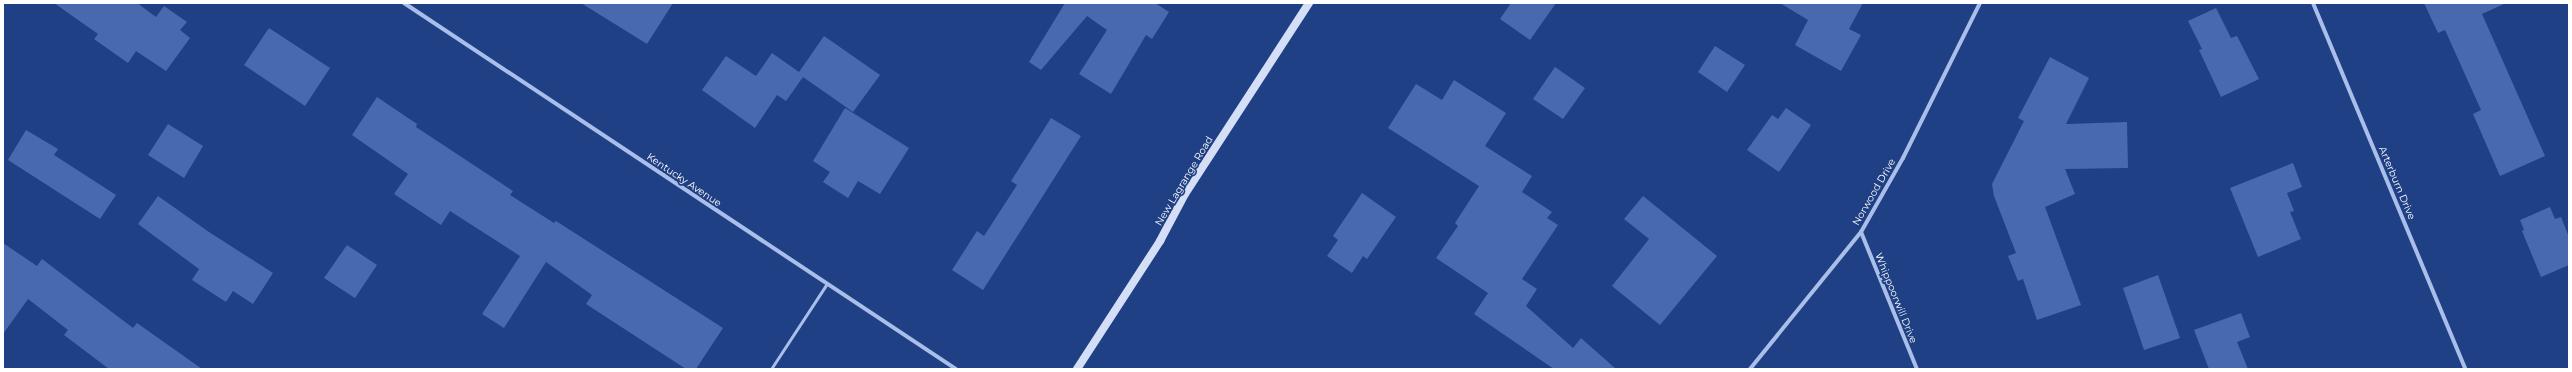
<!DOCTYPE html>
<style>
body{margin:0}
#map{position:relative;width:2572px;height:372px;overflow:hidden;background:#204085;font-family:Montserrat,sans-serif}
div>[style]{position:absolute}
.building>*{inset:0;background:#4969ae}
.service>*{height:3px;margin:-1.5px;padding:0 1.5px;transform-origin:1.5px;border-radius:1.5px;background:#a9bee9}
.minor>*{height:4px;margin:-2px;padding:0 2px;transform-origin:2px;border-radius:2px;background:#a9bee9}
.secondary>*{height:8px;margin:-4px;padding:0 4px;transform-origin:4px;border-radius:4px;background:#d4dff7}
span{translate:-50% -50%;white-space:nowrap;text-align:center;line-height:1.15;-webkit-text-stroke:3.5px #204085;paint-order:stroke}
.street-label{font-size:10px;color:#fff}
.frame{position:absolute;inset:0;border:4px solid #fff;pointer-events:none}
</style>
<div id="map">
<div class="building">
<i style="clip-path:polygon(54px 3px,137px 3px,156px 17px,164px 6px,187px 22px,180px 30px,190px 38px,166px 71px,136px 51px,128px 63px,94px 39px,98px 34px)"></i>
<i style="clip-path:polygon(581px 3px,673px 3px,647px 44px)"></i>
<i style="clip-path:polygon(1065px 3px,1155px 3px,1169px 12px,1152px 39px,1146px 35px,1111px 94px,1079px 74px,1107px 30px,1087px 16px,1041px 70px,1029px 62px)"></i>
<i style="clip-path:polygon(1511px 3px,1556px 3px,1530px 40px,1500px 19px)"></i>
<i style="clip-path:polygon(1780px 3px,1863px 3px,1849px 29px,1861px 35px,1841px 71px,1795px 45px,1808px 20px)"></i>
<i style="clip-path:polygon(2424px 3px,2506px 3px,2482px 14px,2545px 156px,2500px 176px,2473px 114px,2481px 110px,2445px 30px,2438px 33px)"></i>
<i style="clip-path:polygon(2216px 8px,2231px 38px,2237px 36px,2259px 79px,2221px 97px,2199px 50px,2202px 49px,2188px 21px)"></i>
<i style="clip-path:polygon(269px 28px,330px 68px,305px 106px,244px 65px)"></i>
<i style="clip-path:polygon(824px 36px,880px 75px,853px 112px,803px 77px,786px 101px,777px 95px,755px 128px,702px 90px,726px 56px,756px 76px,772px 53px,799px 72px)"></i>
<i style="clip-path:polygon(1715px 46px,1745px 65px,1727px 92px,1698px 72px)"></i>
<i style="clip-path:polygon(2050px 57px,2089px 78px,2066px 124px,2127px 122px,2128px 168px,2065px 169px,2075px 194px,2045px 207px,2081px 305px,2037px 320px,2023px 279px,2018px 281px,2008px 256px,2016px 253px,1994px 196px,1992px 184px,2024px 121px,2018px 118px)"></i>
<i style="clip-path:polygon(1555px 67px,1585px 88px,1563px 119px,1533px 99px)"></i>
<i style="clip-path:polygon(1454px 80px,1506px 113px,1485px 146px,1532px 176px,1522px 192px,1552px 212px,1547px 218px,1558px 225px,1522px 279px,1537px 289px,1526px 306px,1573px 348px,1581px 338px,1616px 369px,1554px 369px,1474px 314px,1488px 293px,1436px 258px,1458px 226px,1455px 223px,1479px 186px,1388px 128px,1416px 84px,1442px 100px)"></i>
<i style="clip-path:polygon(377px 97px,417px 124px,416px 127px,513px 191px,510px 195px,554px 223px,556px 221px,723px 328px,696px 369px,686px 369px,586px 304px,592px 295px,546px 262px,504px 328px,482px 314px,520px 256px,450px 211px,441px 225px,394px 194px,408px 174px,352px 135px)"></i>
<i style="clip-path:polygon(845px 108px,909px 148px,880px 194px,858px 181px,848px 198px,823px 182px,830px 172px,813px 161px)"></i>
<i style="clip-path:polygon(1786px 108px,1811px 125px,1779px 172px,1747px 150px,1772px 115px,1778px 119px)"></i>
<i style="clip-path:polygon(1051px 118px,1081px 136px,983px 290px,952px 270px,977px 231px,984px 236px,1017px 185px,1011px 181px)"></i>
<i style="clip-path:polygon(168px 124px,203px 146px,184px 178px,148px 155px)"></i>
<i style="clip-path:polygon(26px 130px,58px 149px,54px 155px,116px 195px,100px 219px,8px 160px)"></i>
<i style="clip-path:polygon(2293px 163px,2302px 187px,2287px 193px,2294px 211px,2290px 212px,2301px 239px,2258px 257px,2230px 188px)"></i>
<i style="clip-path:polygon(1362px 193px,1396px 217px,1367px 259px,1363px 256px,1352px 273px,1327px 256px,1338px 240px,1333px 236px)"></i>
<i style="clip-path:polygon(158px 196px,209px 232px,273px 273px,253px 304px,233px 291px,226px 302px,192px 280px,199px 269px,138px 224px)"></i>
<i style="clip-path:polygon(1643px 196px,1717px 256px,1660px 325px,1612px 286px,1649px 239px,1624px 219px)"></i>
<i style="clip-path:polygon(2550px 207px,2555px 219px,2561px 217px,2569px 237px,2569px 265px,2541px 277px,2522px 231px,2524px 230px,2520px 220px)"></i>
<i style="clip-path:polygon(3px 243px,37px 266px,42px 259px,133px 328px,137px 323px,202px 369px,109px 369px,64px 335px,68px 330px,28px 299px,3px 334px)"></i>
<i style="clip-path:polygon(347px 245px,377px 265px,355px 298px,324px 278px)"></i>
<i style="clip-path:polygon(2158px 275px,2180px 338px,2144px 350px,2123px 288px)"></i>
<i style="clip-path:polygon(2241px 313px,2250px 337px,2237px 342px,2248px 369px,2209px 369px,2194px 330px)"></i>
</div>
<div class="service">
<i style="left:771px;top:369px;width:100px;rotate:-56.8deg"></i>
</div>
<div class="minor">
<i style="left:404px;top:3px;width:662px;rotate:33.55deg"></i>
<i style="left:2313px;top:3px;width:396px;rotate:67.4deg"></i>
<i style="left:1861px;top:232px;width:148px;rotate:67.8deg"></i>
<i style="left:1750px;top:369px;width:176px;rotate:-51deg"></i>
<i style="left:1861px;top:232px;width:85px;rotate:-60.4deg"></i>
<i style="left:1903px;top:158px;width:173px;rotate:-63.6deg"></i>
</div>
<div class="secondary">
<i style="left:1077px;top:369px;width:153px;rotate:-57deg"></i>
<i style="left:1160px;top:241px;width:53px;rotate:-62deg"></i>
<i style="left:1185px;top:194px;width:228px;rotate:-57deg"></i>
</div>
<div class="street-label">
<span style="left:684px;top:180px;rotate:34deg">Kentucky Avenue</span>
<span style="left:1184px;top:181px;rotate:-59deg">New Lagrange Road</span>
<span style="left:2397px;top:183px;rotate:67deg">Arterburn Drive</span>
<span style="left:1874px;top:192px;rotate:-60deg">Norwood Drive</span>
<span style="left:1896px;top:298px;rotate:68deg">Whippoorwill Drive</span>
</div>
<div class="frame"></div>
</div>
